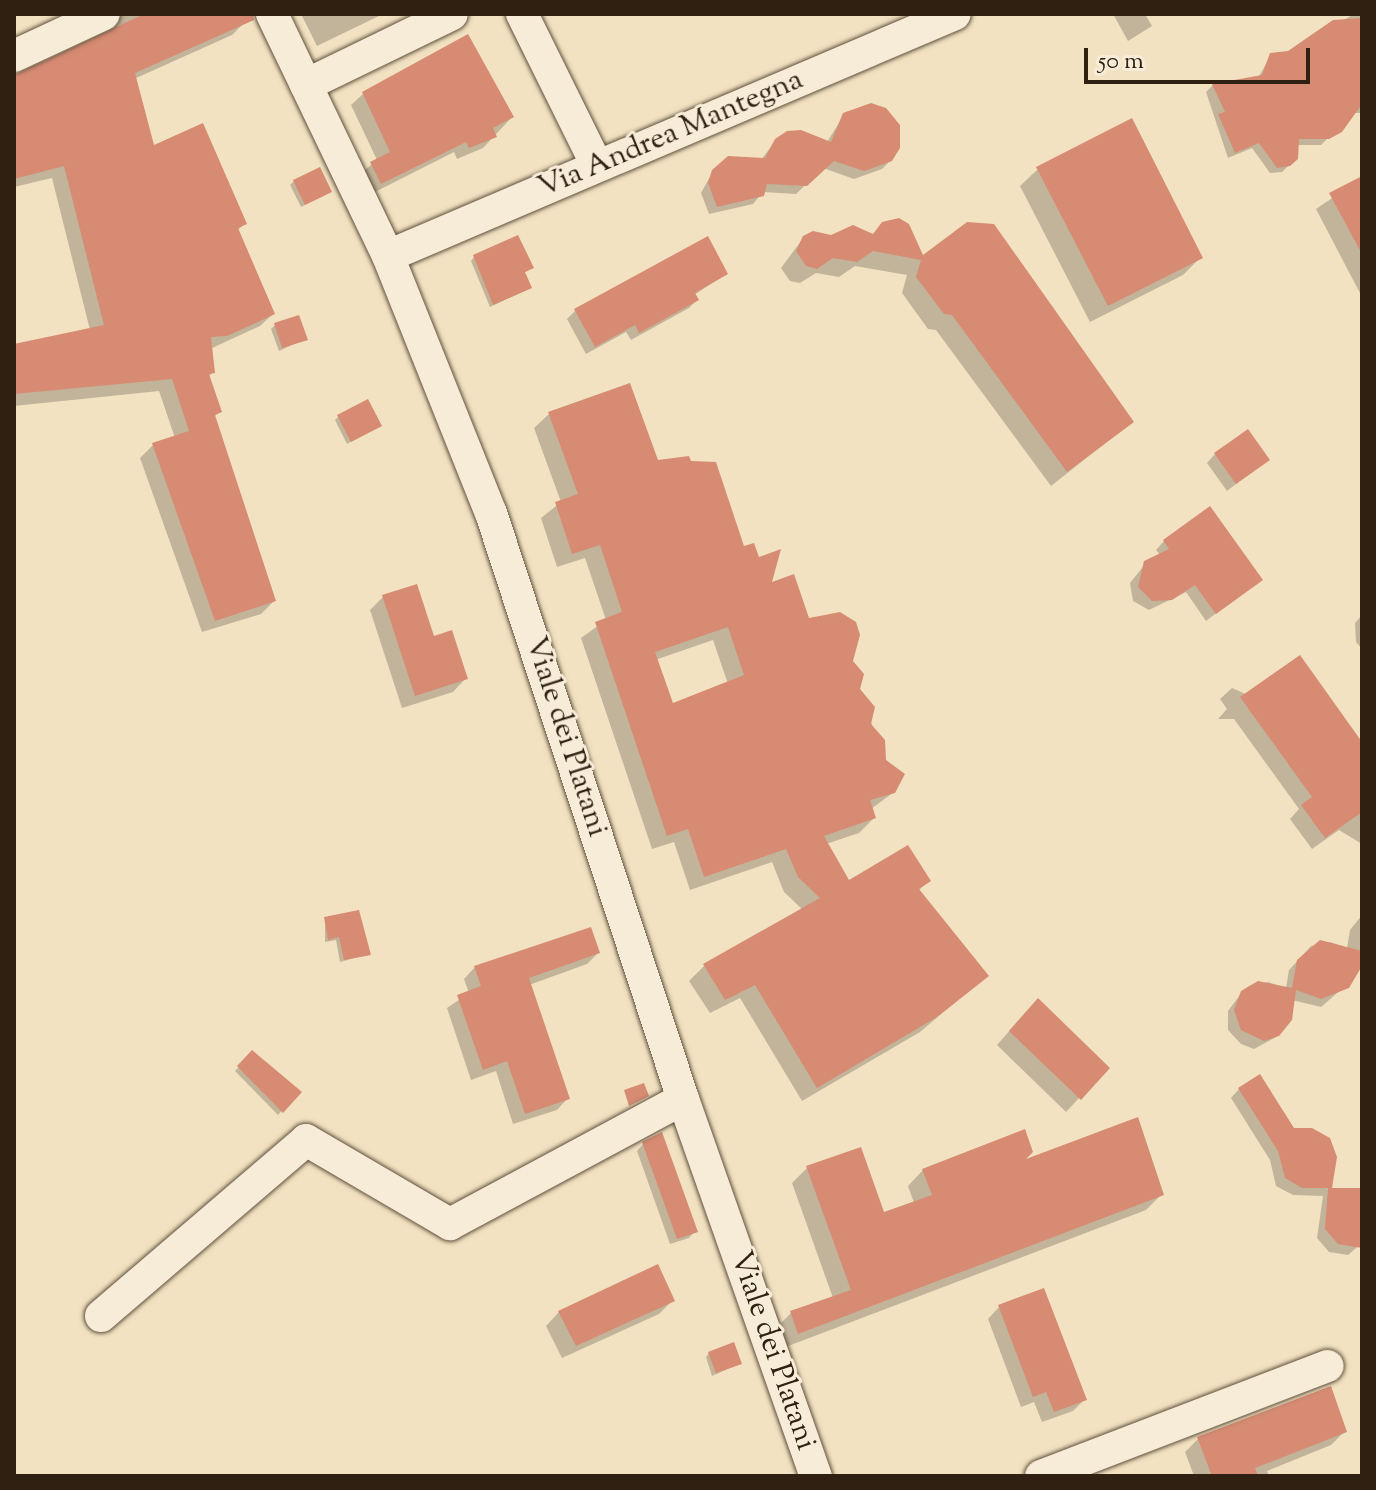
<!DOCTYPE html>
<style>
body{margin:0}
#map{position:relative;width:1376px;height:1490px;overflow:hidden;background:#f2e2c1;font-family:"Sorts Mill Goudy",serif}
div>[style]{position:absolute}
.shadow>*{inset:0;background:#0003}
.building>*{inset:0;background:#d68b72}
.roads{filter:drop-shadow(0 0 2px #60503e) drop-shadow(0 0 2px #60503e)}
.minor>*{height:32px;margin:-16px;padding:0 16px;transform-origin:16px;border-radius:16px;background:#f7ecd7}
span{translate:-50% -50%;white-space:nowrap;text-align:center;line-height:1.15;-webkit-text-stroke:6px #f7ecd7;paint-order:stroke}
.street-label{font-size:30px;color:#2f2012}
.frame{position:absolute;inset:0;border:16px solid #2f2012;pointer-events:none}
.scale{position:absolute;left:1084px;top:48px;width:226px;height:36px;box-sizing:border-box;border:4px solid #2f2012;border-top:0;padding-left:10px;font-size:24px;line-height:28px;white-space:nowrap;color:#2f2012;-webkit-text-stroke:6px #f7ecd7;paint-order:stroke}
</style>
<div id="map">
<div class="shadow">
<i style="clip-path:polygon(104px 14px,241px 14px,245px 22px,232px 35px,134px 79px,152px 148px,245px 223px,237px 231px,273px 314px,260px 326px,210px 349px,213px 372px,208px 377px,219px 412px,214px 417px,274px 601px,261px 614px,202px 632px,140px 458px,153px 445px,175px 438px,159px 391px,14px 406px,14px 346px,90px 330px,52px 178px,14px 187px,14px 77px,111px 32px)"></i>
<i style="clip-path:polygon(301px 14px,383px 14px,317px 46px)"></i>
<i style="clip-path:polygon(1113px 14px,1145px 14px,1152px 26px,1128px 41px)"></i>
<i style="clip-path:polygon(1354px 14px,1362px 14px,1362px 113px,1353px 113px,1321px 145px,1296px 145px,1296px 158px,1282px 172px,1270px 173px,1252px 148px,1228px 158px,1206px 92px,1213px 85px,1258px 78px,1271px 55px,1289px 53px)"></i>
<i style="clip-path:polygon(468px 37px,512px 117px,483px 148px,457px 159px,454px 152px,369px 195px,359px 175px,377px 160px,351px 105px,363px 94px)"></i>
<i style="clip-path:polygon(844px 115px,891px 160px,882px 169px,854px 179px,823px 168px,796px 194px,763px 192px,753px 204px,709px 214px,701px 193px,713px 171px,761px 160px,776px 140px,827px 142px)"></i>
<i style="clip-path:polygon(1038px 169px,1201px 257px,1183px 275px,1090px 322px,1020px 186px)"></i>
<i style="clip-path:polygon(1362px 178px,1362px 297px,1316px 209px)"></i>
<i style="clip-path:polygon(294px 181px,329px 192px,301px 207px,290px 185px)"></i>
<i style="clip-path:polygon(804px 237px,922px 258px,1132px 422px,1051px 486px,936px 330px,928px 329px,902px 293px,907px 275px,855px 266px,839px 277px,816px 273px,800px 283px,790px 281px,781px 268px)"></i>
<i style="clip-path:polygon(474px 257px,531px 267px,524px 273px,530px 288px,490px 307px,471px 261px)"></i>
<i style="clip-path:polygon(726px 274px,694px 295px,697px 300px,689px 308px,631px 340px,626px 332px,586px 354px,567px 319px,575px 311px)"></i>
<i style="clip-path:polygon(275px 325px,305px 339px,279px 351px,271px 329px)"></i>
<i style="clip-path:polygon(evenodd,549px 414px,656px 462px,743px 549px,769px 585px,851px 661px,894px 792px,871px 809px,874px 818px,859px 833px,826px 844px,849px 883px,928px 881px,918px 891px,986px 976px,920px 1032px,802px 1101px,740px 998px,710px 1013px,689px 981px,704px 966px,803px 910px,784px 892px,772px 862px,690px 890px,674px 842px,652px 849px,581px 638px,606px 620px,585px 558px,557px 567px,541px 518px,561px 502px,534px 428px,549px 414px,713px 640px,728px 684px,671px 706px,655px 660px,713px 640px)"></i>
<i style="clip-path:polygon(338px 417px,379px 426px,347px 444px,335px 420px)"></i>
<i style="clip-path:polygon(1215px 454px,1267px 460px,1227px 491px,1207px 463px)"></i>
<i style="clip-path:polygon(1164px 541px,1260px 580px,1206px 621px,1186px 592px,1149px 610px,1133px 601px,1130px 583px,1146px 563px,1160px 555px,1156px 550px)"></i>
<i style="clip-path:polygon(383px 597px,433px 638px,466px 678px,453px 692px,402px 708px,370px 610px)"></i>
<i style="clip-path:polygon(1362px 615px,1362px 649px,1356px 642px,1355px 623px)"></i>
<i style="clip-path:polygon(1232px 688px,1362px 745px,1362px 844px,1339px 830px,1312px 849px,1290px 819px,1299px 809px,1234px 719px,1218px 719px,1227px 709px,1220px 699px)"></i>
<i style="clip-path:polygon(1362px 915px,1362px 962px,1343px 988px,1321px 1007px,1292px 1000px,1276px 1037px,1254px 1049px,1241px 1044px,1228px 1030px,1228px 1011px,1240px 995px,1249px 986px,1268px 982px,1286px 988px,1289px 970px,1311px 946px,1330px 942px,1347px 948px,1350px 930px)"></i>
<i style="clip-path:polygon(325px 918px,369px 954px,340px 962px,336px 940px,325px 942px)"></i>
<i style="clip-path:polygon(598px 953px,587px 964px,529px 985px,568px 1098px,557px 1110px,513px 1124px,496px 1071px,471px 1080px,447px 1008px,469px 993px,464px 979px,475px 967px)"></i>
<i style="clip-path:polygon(1025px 1013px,1107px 1068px,1066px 1112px,997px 1045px)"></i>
<i style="clip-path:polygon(252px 1053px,299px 1092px,278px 1115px,235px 1071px)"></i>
<i style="clip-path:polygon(1239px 1089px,1330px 1187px,1327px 1190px,1362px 1193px,1362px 1243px,1348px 1255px,1329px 1252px,1317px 1238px,1323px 1196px,1293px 1195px,1276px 1186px,1270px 1160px,1231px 1098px)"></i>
<i style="clip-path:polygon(643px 1144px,695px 1231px,689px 1238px,670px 1244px,637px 1151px)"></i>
<i style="clip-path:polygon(1019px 1164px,1162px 1194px,1146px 1210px,783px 1348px,776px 1328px,791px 1313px,833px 1298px,792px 1183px,807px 1168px,883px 1215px,914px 1203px,908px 1186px,923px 1170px)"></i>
<i style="clip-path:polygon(672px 1301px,659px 1314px,562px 1358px,546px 1326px,559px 1312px)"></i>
<i style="clip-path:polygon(999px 1307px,1085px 1399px,1073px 1411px,1042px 1422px,1034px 1402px,1021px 1407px,988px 1319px)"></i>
<i style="clip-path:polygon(709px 1353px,739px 1364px,712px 1376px,706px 1357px)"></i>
<i style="clip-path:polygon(1344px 1432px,1331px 1445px,1267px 1471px,1269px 1476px,1194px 1476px,1185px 1452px,1198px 1439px)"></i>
</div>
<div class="building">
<i style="clip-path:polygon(144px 14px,253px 14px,254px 20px,135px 73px,154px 145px,203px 123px,247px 224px,238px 228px,275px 314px,227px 336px,211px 337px,215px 373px,209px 374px,222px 412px,215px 415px,276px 601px,215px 621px,152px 443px,189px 431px,172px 379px,14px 394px,14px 344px,104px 325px,64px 166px,14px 179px,14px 75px)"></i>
<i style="clip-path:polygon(1362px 18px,1362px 104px,1342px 132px,1329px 139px,1299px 139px,1298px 159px,1290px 166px,1277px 168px,1259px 143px,1235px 153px,1218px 114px,1225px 112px,1212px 84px,1262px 75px,1270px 53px,1288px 51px,1333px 20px)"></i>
<i style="clip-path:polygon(468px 34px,514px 117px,493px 128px,497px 137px,469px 148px,466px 142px,381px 184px,370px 162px,390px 152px,362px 92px)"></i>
<i style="clip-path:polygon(871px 103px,886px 108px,900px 125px,900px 148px,892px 161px,864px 171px,834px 161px,807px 186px,767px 184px,764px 196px,717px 207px,708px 183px,712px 170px,728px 156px,765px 158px,775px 139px,787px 131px,801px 130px,831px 142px,843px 113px)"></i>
<i style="clip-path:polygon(1132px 118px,1203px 258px,1108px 306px,1036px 167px)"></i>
<i style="clip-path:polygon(320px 167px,332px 192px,305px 205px,293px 180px)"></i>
<i style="clip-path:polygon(1362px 176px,1362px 254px,1329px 193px)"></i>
<i style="clip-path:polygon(899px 218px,909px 224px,923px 255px,967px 222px,994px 224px,1134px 422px,1067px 472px,952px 315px,944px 314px,916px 277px,921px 260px,873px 251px,857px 262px,833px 258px,817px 269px,806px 266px,796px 251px,803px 236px,813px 231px,831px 235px,853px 225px,873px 234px,882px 222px)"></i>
<i style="clip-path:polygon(518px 235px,534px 268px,525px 272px,532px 288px,493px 305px,473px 255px)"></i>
<i style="clip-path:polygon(708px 236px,728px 274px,695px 293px,699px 300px,639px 333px,635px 325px,595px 347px,574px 309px)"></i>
<i style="clip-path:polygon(299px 315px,308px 340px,282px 348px,274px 323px)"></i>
<i style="clip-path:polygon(evenodd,630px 383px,658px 460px,689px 456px,691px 461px,716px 462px,744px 546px,754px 543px,759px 557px,781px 549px,772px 582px,794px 574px,809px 618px,840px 612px,856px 622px,860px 635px,853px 661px,864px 674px,860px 689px,875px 707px,871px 724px,885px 740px,886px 760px,905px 774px,895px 793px,870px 800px,876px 818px,824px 836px,849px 880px,908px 845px,931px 881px,919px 889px,989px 976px,937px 1017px,817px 1088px,755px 985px,725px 1000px,703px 964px,820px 898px,798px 877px,786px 849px,704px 877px,688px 829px,667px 836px,595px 622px,622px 612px,600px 545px,572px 554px,555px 502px,578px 494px,548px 412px,630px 383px,728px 627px,744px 675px,673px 703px,655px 652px,728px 627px)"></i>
<i style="clip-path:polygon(368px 399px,382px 426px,351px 442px,337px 415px)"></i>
<i style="clip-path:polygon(1248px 429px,1270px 460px,1236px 484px,1214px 453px)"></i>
<i style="clip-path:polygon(1210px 506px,1263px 580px,1216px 614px,1195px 585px,1172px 600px,1152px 601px,1138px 587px,1144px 561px,1169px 549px,1163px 540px)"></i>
<i style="clip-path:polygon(417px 584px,434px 636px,452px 630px,468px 679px,415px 696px,382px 595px)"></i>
<i style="clip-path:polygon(1300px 655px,1362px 742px,1362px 812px,1325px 838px,1301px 805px,1312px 797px,1240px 697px)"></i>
<i style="clip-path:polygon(359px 910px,371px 955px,344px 960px,339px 937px,328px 940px,324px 917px)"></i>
<i style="clip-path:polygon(591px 927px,600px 953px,529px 978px,570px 1099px,525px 1114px,507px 1061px,483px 1070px,457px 995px,481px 986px,474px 966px)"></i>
<i style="clip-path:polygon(1320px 940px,1362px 951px,1362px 966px,1349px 988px,1321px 999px,1296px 990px,1292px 1020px,1279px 1036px,1264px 1041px,1241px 1030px,1234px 1010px,1241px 991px,1258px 981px,1292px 988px,1297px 960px)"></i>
<i style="clip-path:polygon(1038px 998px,1110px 1068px,1081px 1100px,1009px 1031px)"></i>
<i style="clip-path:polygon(252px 1050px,302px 1092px,283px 1113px,237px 1066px)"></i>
<i style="clip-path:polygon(1260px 1074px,1294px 1128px,1312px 1128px,1330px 1138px,1337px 1157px,1332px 1188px,1302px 1188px,1285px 1178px,1278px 1151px,1238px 1088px)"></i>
<i style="clip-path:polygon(644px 1083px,649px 1096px,629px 1106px,624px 1090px)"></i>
<i style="clip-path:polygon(1138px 1117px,1164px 1195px,798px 1334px,790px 1311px,851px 1290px,806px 1166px,861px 1147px,884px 1212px,932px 1195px,922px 1169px,1025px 1129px,1033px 1152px,1026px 1159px)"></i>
<i style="clip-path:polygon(662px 1132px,698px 1232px,677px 1239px,642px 1142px)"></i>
<i style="clip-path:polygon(1328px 1188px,1362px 1188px,1362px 1248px,1338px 1244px,1325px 1229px)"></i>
<i style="clip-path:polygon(658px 1264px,675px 1301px,576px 1346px,558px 1311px)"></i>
<i style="clip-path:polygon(1044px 1288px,1087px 1400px,1054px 1412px,1046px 1392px,1033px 1397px,998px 1305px)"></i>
<i style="clip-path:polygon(734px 1342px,742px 1364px,716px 1373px,708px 1352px)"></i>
<i style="clip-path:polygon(1331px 1386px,1347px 1432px,1255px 1468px,1258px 1476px,1212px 1476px,1197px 1437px)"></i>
</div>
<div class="roads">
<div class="minor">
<i style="left:272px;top:14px;width:268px;rotate:64.4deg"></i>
<i style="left:388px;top:256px;width:277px;rotate:68.2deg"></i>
<i style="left:491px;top:513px;width:617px;rotate:71.86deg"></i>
<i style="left:683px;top:1099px;width:400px;rotate:70.6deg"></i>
<i style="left:522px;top:14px;width:169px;rotate:63.7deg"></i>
<i style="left:14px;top:56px;width:99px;rotate:-25deg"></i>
<i style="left:306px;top:85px;width:162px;rotate:-25.9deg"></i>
<i style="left:388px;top:256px;width:616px;rotate:-23.11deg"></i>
<i style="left:101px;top:1316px;width:270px;rotate:-40.6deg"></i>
<i style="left:306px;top:1140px;width:167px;rotate:30.3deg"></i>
<i style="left:450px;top:1224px;width:264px;rotate:-28.2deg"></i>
<i style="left:1041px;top:1476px;width:307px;rotate:-21deg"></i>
</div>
</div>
<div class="street-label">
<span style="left:671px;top:135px;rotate:-23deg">Via Andrea Mantegna</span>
<span style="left:565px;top:737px;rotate:72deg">Viale dei Platani</span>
<span style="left:772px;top:1351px;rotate:71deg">Viale dei Platani</span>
</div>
<div class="frame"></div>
<div class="scale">50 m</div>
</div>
